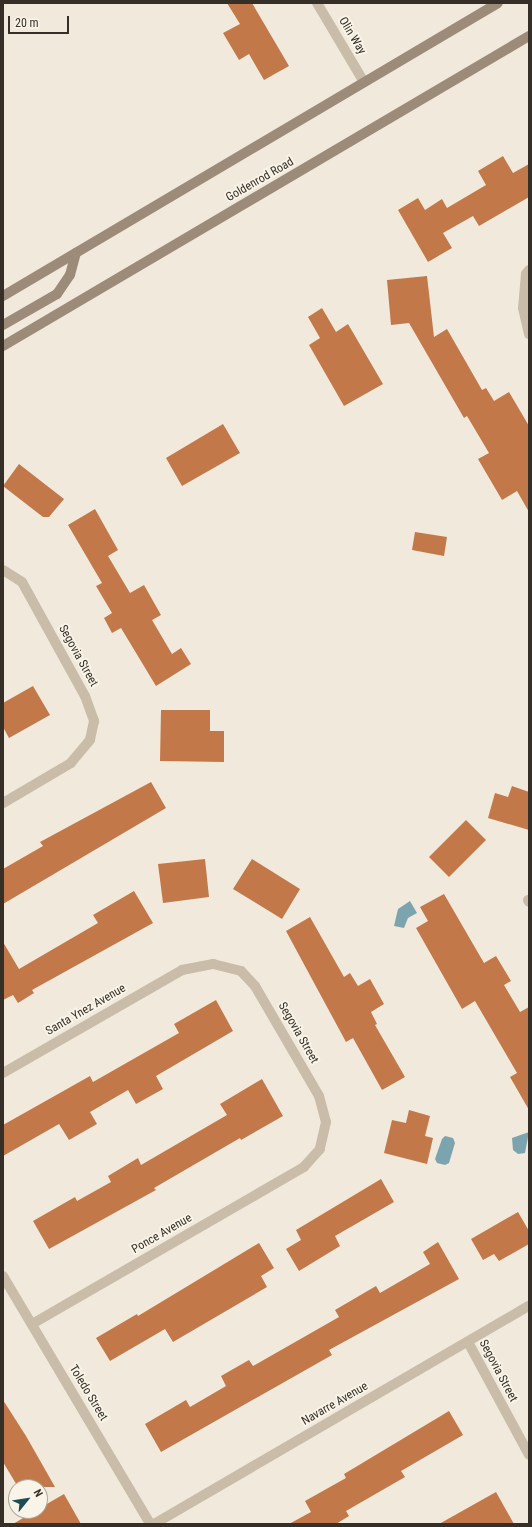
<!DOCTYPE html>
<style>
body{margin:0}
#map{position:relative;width:532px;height:1527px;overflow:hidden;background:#f1eadc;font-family:"Roboto Condensed",sans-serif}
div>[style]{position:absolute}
.water>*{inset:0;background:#7ca4ae}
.building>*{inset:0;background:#c27849}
.street>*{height:10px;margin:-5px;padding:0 5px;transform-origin:5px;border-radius:5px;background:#c9bca8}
.secondary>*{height:10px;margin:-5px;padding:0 5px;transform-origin:5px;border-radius:5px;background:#9d8b7a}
span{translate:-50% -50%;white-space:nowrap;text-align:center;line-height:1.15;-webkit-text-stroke:3.5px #f9f4e8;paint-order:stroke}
.street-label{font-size:12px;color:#362f28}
.frame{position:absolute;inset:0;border:4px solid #362f28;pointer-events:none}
.north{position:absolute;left:8px;top:1479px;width:40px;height:40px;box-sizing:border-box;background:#f9f4e8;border:1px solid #aba59b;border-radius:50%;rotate:60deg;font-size:11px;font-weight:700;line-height:16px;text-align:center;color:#362f28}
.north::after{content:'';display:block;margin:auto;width:14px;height:18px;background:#1f4b57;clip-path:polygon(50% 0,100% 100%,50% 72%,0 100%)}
.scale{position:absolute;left:8px;top:16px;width:61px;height:18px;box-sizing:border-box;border:2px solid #362f28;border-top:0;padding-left:5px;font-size:12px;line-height:14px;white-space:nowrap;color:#362f28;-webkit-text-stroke:3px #f9f4e8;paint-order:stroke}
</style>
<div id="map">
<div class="water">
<i style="clip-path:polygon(410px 901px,417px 913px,408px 918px,404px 928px,394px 926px,398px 909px)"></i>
<i style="clip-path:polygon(529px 1132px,525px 1153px,518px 1154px,513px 1150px,512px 1138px)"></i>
<i style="clip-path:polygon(445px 1136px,453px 1138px,455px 1143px,449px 1163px,445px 1165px,437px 1163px,435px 1159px,442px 1139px)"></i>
</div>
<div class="building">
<i style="clip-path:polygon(227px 3px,252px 3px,289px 66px,264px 80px,249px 54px,239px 60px,223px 33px,240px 24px)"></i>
<i style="clip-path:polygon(503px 156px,513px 173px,529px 164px,529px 197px,479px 226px,473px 216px,443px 233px,452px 248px,428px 262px,398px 210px,418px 198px,425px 210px,442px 199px,447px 208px,486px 185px,478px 171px)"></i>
<i style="clip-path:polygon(427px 276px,434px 337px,447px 329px,482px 390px,486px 388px,494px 401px,509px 392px,529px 426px,529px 512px,517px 491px,502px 500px,478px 459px,489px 453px,467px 416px,464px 418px,409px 323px,391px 325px,387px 280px)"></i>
<i style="clip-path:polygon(322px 308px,336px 332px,348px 324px,383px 384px,344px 406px,309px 345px,320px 338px,308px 317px)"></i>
<i style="clip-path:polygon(223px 424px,240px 453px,182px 486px,166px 458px)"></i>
<i style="clip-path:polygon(19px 464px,64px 499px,49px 517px,43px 517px,3px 486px)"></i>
<i style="clip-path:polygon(95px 509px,118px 550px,108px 556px,130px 593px,144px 585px,161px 615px,152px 620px,172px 654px,181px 648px,191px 664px,156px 686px,121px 628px,112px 633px,104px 618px,112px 613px,96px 586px,102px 583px,68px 525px)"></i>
<i style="clip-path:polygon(415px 532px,447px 537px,444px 556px,412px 550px)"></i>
<i style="clip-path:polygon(33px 686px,50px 715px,9px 738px,3px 727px,3px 703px)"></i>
<i style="clip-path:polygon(161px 710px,210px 710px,210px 731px,224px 731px,224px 762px,160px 761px)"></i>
<i style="clip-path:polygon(151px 782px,166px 808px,3px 904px,3px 869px,43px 846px,40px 842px)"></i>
<i style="clip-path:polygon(512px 786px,529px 792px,529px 830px,488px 818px,495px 793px,508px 797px)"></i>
<i style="clip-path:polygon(466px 820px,486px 840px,449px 877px,429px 857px)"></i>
<i style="clip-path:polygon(205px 859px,209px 897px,163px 903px,158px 864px)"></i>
<i style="clip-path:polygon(252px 859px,300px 889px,282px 919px,233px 889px)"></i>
<i style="clip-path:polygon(134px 891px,153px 923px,32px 990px,34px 993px,18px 1003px,13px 995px,3px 1000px,3px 942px,19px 969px,98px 923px,93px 915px)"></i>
<i style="clip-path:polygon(444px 894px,484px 963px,496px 956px,511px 981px,504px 985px,520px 1012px,529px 1007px,529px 1110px,510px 1077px,517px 1073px,475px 1001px,462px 1009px,416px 928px,428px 921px,420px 907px)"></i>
<i style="clip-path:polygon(310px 917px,344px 977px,350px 973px,358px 986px,370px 979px,384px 1004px,371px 1012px,377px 1024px,375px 1025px,405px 1077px,382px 1090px,353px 1038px,346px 1042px,286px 931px)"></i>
<i style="clip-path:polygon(216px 1000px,233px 1031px,156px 1076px,163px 1089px,136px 1104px,128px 1090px,90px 1112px,97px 1124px,69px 1140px,59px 1124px,3px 1156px,3px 1125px,90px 1076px,93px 1082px,179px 1033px,174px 1024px)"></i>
<i style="clip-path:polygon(262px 1079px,283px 1116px,241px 1140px,240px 1138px,154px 1188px,156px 1190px,49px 1249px,33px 1221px,75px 1197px,77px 1201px,111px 1182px,108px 1176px,138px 1158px,141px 1165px,227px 1115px,220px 1104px)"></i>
<i style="clip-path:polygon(409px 1110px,430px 1116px,425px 1136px,433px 1138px,427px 1164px,384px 1153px,392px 1120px,406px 1123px)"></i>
<i style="clip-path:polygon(381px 1179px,394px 1202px,335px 1236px,340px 1246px,299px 1271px,286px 1249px,301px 1240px,296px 1230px)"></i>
<i style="clip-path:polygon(518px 1212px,529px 1231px,529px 1244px,499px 1261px,494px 1254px,483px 1260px,471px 1239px)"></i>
<i style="clip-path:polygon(438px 1242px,459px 1279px,329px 1350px,332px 1355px,161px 1452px,145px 1424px,186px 1400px,190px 1407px,226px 1386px,221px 1376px,249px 1360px,253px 1366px,339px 1317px,335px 1310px,376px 1286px,380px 1293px,430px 1264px,423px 1252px)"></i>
<i style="clip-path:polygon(259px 1243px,274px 1268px,261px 1276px,267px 1287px,173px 1342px,165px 1329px,110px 1361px,96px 1338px,137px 1314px,138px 1316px)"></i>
<i style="clip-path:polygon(3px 1400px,26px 1436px,55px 1487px,18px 1487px,3px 1462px)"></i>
<i style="clip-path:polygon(449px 1411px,463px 1435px,401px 1471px,405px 1477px,346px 1511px,349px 1516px,336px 1524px,289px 1524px,311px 1512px,305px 1501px,346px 1478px,344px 1474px)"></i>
<i style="clip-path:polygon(496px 1492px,514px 1524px,439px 1524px)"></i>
<i style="clip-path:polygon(64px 1494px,81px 1524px,13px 1524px,35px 1511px,40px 1511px,40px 1508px)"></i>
</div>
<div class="street">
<i style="left:317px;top:3px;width:92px;rotate:59.3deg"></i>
<i style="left:529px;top:270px;width:5px;rotate:127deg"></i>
<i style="left:526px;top:274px;width:34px;rotate:95deg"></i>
<i style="left:523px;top:308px;width:27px;rotate:77deg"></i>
<i style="left:3px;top:570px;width:22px;rotate:32deg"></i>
<i style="left:22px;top:582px;width:130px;rotate:61.1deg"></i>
<i style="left:85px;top:696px;width:27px;rotate:70deg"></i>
<i style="left:94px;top:721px;width:19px;rotate:102deg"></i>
<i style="left:90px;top:740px;width:30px;rotate:130deg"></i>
<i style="left:71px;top:763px;width:79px;rotate:149.5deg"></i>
<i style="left:528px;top:900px;width:2px;rotate:63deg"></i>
<i style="left:3px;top:1073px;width:207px;rotate:-29.9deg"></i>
<i style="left:182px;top:970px;width:32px;rotate:-11deg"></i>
<i style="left:213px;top:964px;width:29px;rotate:14deg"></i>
<i style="left:241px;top:971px;width:21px;rotate:47deg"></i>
<i style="left:255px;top:986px;width:127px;rotate:59.8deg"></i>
<i style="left:319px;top:1096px;width:27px;rotate:75deg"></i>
<i style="left:326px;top:1122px;width:28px;rotate:103deg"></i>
<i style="left:320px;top:1149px;width:24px;rotate:132deg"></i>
<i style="left:304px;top:1167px;width:314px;rotate:150deg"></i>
<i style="left:3px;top:1276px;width:288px;rotate:59.3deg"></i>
<i style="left:468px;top:1342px;width:128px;rotate:61.6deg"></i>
<i style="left:154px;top:1524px;width:434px;rotate:-30.2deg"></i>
</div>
<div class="secondary">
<i style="left:3px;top:296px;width:575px;rotate:-30.62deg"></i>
<i style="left:3px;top:325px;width:62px;rotate:-29.9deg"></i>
<i style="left:57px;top:294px;width:23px;rotate:-56deg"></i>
<i style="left:70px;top:275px;width:23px;rotate:-75deg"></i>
<i style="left:3px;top:346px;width:611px;rotate:-30.51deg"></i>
</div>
<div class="street-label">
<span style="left:352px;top:36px;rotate:59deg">Olin Way</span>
<span style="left:260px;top:180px;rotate:-30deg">Goldenrod Road</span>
<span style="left:78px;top:656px;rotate:61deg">Segovia Street</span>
<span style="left:86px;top:1010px;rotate:-30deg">Santa Ynez Avenue</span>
<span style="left:298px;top:1033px;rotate:60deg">Segovia Street</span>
<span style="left:162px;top:1234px;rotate:-30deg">Ponce Avenue</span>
<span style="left:498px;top:1371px;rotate:62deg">Segovia Street</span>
<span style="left:88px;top:1393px;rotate:59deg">Toledo Street</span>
<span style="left:335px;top:1404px;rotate:-30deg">Navarre Avenue</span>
</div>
<div class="frame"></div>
<div class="north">N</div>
<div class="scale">20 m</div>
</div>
